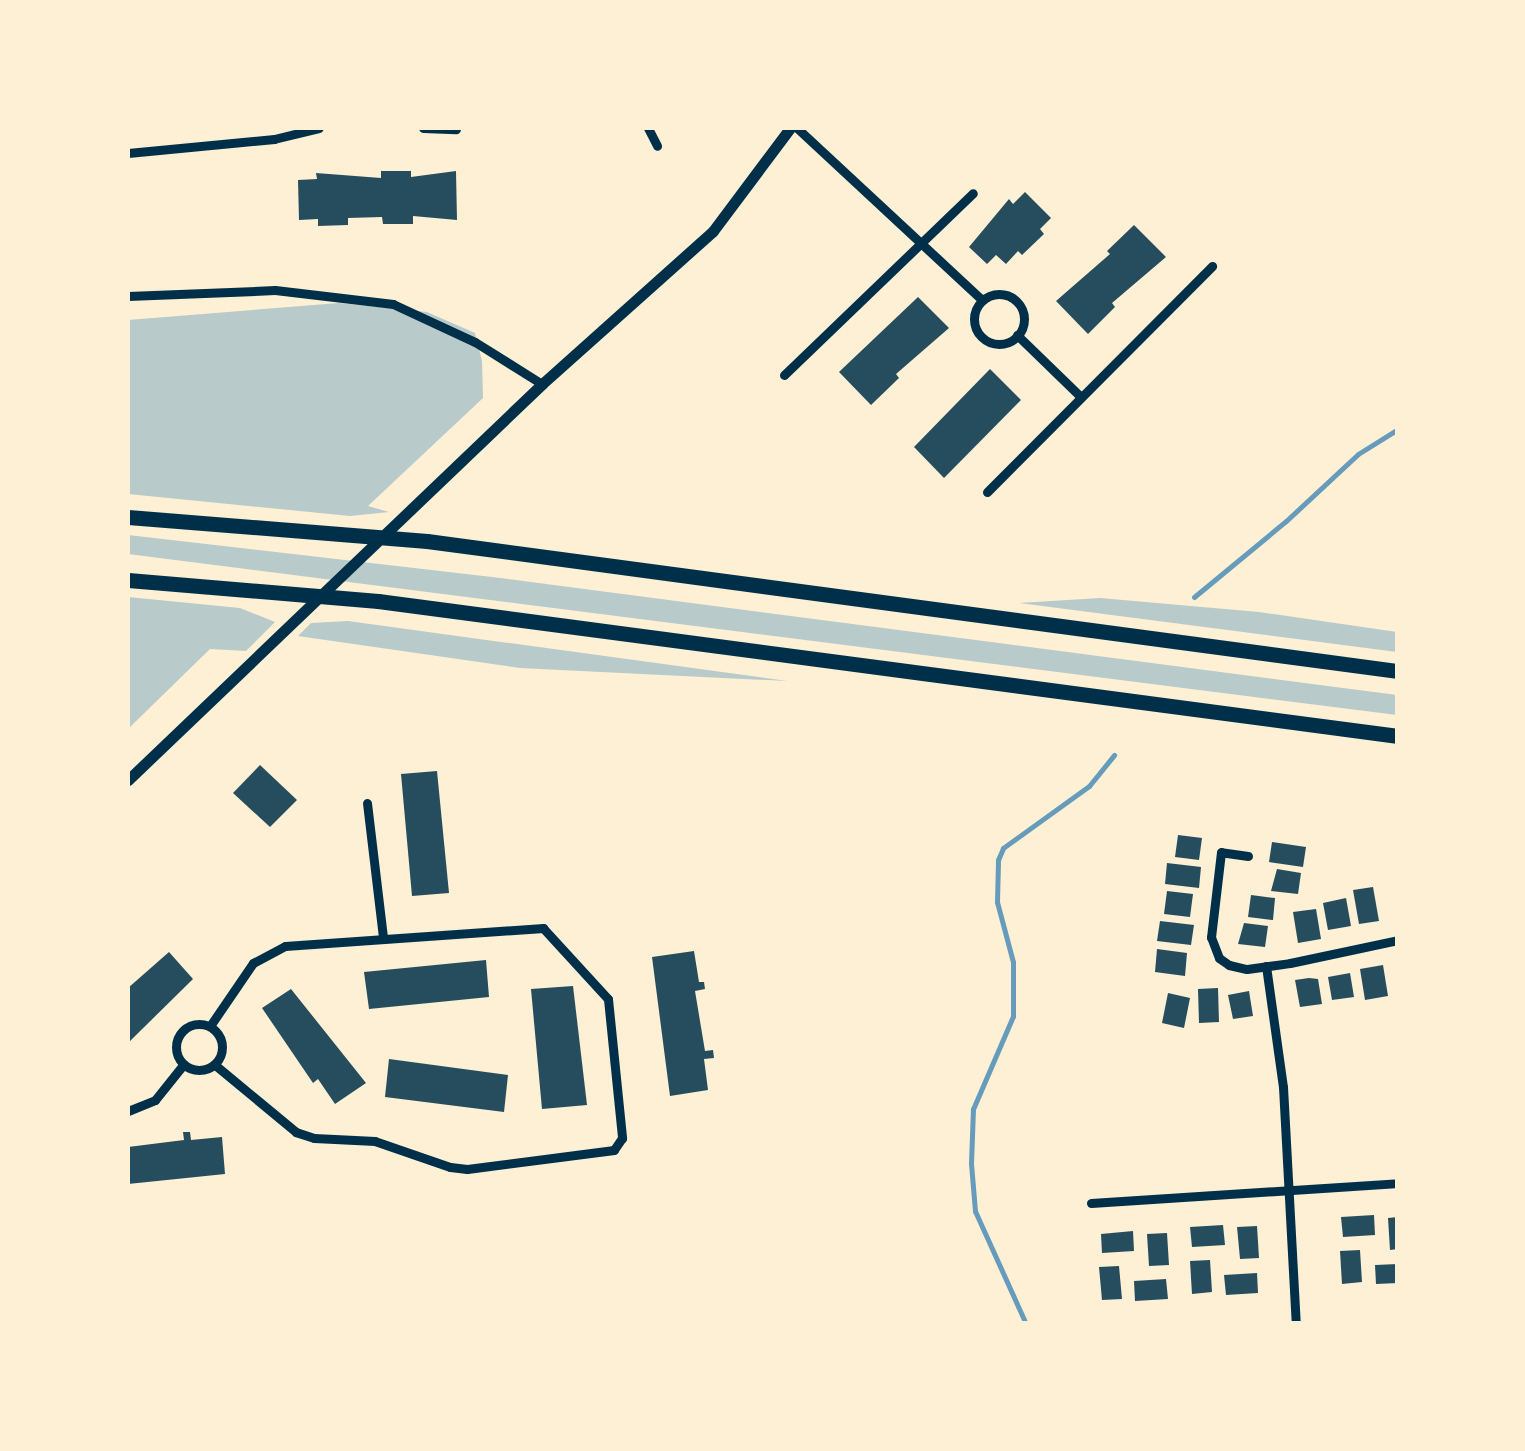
<!DOCTYPE html>
<style>
body{margin:0}
#map{position:relative;width:1525px;height:1451px;overflow:hidden;background:#fdf0d5;font-family:Roboto,sans-serif}
div>[style]{position:absolute}
.green>*{inset:0;background:#b9caca}
.stream>*{height:5px;margin:-2.5px;padding:0 2.5px;transform-origin:2.5px;border-radius:2.5px;background:#669bbc}
.building>*{inset:0;background:#264d5e}
.minor>*{height:9px;margin:-4.5px;padding:0 4.5px;transform-origin:4.5px;border-radius:4.5px;background:#003049}
.minor>.ring{margin:-4.5px;padding:0;box-sizing:content-box;background:none;border:9px solid #003049;border-radius:50%}
.secondary>*{height:11px;margin:-5.5px;padding:0 5.5px;transform-origin:5.5px;border-radius:5.5px;background:#003049}
.motorway>*{height:15px;margin:-7.5px;padding:0 7.5px;transform-origin:7.5px;border-radius:7.5px;background:#003049}
span{translate:-50% -50%;white-space:nowrap;text-align:center;line-height:1.15;-webkit-text-stroke:8px #fdf0d5;paint-order:stroke}
.frame{position:absolute;inset:0;border:130px solid #fdf0d5;pointer-events:none}
</style>
<div id="map">
<div class="green">
<i style="clip-path:polygon(339px 303px,427px 312px,475px 333px,482px 361px,483px 398px,368px 506px,389px 512px,350px 516px,128px 494px,128px 320px)"></i>
<i style="clip-path:polygon(128px 535px,492px 577px,1397px 695px,1397px 715px,128px 554px)"></i>
<i style="clip-path:polygon(128px 597px,240px 608px,275px 622px,246px 651px,210px 649px,128px 729px)"></i>
<i style="clip-path:polygon(1100px 598px,1259px 612px,1397px 632px,1397px 652px,1019px 603px)"></i>
<i style="clip-path:polygon(348px 621px,787px 681px,520px 668px,298px 636px,311px 623px)"></i>
</div>
<div class="stream">
<i style="left:1194px;top:597px;width:119px;rotate:-39.6deg"></i>
<i style="left:1286px;top:521px;width:98px;rotate:-42.9deg"></i>
<i style="left:1358px;top:454px;width:47px;rotate:-32deg"></i>
<i style="left:1026px;top:1324px;width:124px;rotate:-114.3deg"></i>
<i style="left:975px;top:1211px;width:48px;rotate:-94.8deg"></i>
<i style="left:971px;top:1163px;width:54px;rotate:-87.9deg"></i>
<i style="left:973px;top:1109px;width:101px;rotate:-66.7deg"></i>
<i style="left:1013px;top:1016px;width:54px;rotate:-90deg"></i>
<i style="left:1013px;top:962px;width:62px;rotate:-104.9deg"></i>
<i style="left:997px;top:902px;width:42px;rotate:-88.6deg"></i>
<i style="left:998px;top:860px;width:13px;rotate:-67deg"></i>
<i style="left:1003px;top:848px;width:106px;rotate:-35.8deg"></i>
<i style="left:1089px;top:786px;width:40px;rotate:-51deg"></i>
</div>
<div class="building">
<i style="clip-path:polygon(381px 171px,411px 171px,411px 177px,456px 171px,457px 220px,413px 216px,413px 224px,383px 224px,382px 217px,348px 218px,348px 225px,318px 226px,318px 219px,299px 220px,298px 180px,317px 179px,316px 173px,381px 178px)"></i>
<i style="clip-path:polygon(1025px 192px,1051px 218px,1040px 229px,1044px 234px,1022px 255px,1018px 251px,1006px 264px,996px 255px,987px 264px,969px 247px,1009px 199px,1013px 204px)"></i>
<i style="clip-path:polygon(1134px 225px,1166px 257px,1112px 303px,1115px 307px,1088px 334px,1056px 301px,1110px 254px,1107px 251px)"></i>
<i style="clip-path:polygon(918px 297px,949px 328px,896px 374px,899px 378px,871px 405px,839px 372px)"></i>
<i style="clip-path:polygon(990px 369px,1021px 400px,944px 478px,914px 447px)"></i>
<i style="clip-path:polygon(260px 765px,297px 800px,270px 827px,233px 793px)"></i>
<i style="clip-path:polygon(437px 771px,449px 893px,412px 896px,401px 774px)"></i>
<i style="clip-path:polygon(1178px 835px,1202px 838px,1199px 860px,1175px 857px)"></i>
<i style="clip-path:polygon(1272px 842px,1306px 847px,1303px 867px,1269px 862px)"></i>
<i style="clip-path:polygon(1167px 863px,1201px 867px,1199px 888px,1165px 884px)"></i>
<i style="clip-path:polygon(1277px 869px,1301px 873px,1298px 894px,1271px 891px)"></i>
<i style="clip-path:polygon(1373px 887px,1379px 921px,1359px 924px,1353px 890px)"></i>
<i style="clip-path:polygon(1167px 891px,1193px 894px,1190px 917px,1164px 914px)"></i>
<i style="clip-path:polygon(1251px 895px,1275px 898px,1273px 920px,1248px 917px)"></i>
<i style="clip-path:polygon(1346px 898px,1351px 926px,1328px 930px,1323px 903px)"></i>
<i style="clip-path:polygon(1316px 909px,1321px 939px,1298px 943px,1293px 912px)"></i>
<i style="clip-path:polygon(1160px 921px,1194px 925px,1191px 945px,1157px 941px)"></i>
<i style="clip-path:polygon(1244px 923px,1268px 926px,1265px 947px,1238px 944px)"></i>
<i style="clip-path:polygon(1157px 949px,1187px 953px,1185px 976px,1155px 972px)"></i>
<i style="clip-path:polygon(694px 951px,699px 982px,704px 982px,705px 989px,695px 991px,705px 1051px,713px 1050px,714px 1058px,704px 1059px,708px 1090px,670px 1096px,652px 957px)"></i>
<i style="clip-path:polygon(169px 952px,193px 979px,128px 1043px,128px 988px)"></i>
<i style="clip-path:polygon(486px 960px,489px 997px,369px 1009px,364px 972px)"></i>
<i style="clip-path:polygon(1383px 965px,1388px 996px,1365px 1000px,1360px 969px)"></i>
<i style="clip-path:polygon(1350px 973px,1354px 997px,1332px 1000px,1328px 977px)"></i>
<i style="clip-path:polygon(1309px 978px,1318px 979px,1322px 1004px,1300px 1007px,1295px 980px)"></i>
<i style="clip-path:polygon(573px 986px,587px 1105px,542px 1109px,531px 989px)"></i>
<i style="clip-path:polygon(1218px 988px,1219px 1022px,1199px 1023px,1198px 989px)"></i>
<i style="clip-path:polygon(291px 989px,366px 1083px,335px 1104px,318px 1079px,313px 1083px,262px 1008px)"></i>
<i style="clip-path:polygon(1249px 991px,1253px 1016px,1233px 1019px,1228px 995px)"></i>
<i style="clip-path:polygon(1168px 993px,1190px 998px,1184px 1028px,1162px 1023px)"></i>
<i style="clip-path:polygon(389px 1059px,508px 1075px,504px 1112px,385px 1097px)"></i>
<i style="clip-path:polygon(183px 1132px,190px 1132px,191px 1140px,222px 1137px,225px 1174px,128px 1184px,128px 1147px,184px 1140px)"></i>
<i style="clip-path:polygon(1374px 1215px,1375px 1235px,1343px 1237px,1341px 1217px)"></i>
<i style="clip-path:polygon(1398px 1217px,1398px 1249px,1390px 1250px,1388px 1218px)"></i>
<i style="clip-path:polygon(1223px 1225px,1225px 1245px,1192px 1247px,1190px 1227px)"></i>
<i style="clip-path:polygon(1257px 1226px,1259px 1258px,1240px 1259px,1237px 1227px)"></i>
<i style="clip-path:polygon(1133px 1231px,1134px 1251px,1102px 1253px,1101px 1234px)"></i>
<i style="clip-path:polygon(1167px 1233px,1169px 1265px,1149px 1266px,1147px 1234px)"></i>
<i style="clip-path:polygon(1360px 1250px,1362px 1282px,1342px 1284px,1340px 1251px)"></i>
<i style="clip-path:polygon(1210px 1260px,1212px 1292px,1192px 1294px,1190px 1261px)"></i>
<i style="clip-path:polygon(1398px 1264px,1398px 1283px,1376px 1284px,1375px 1265px)"></i>
<i style="clip-path:polygon(1119px 1266px,1122px 1299px,1102px 1300px,1099px 1267px)"></i>
<i style="clip-path:polygon(1257px 1273px,1258px 1293px,1226px 1295px,1224px 1275px)"></i>
<i style="clip-path:polygon(1166px 1279px,1168px 1299px,1135px 1301px,1134px 1281px)"></i>
</div>
<div class="minor">
<i style="left:423px;top:128px;width:33px;rotate:2deg"></i>
<i style="left:648px;top:128px;width:20px;rotate:63deg"></i>
<i style="left:797px;top:128px;width:253px;rotate:42.9deg"></i>
<i style="left:128px;top:153px;width:147px;rotate:-5.5deg"></i>
<i style="left:274px;top:139px;width:46px;rotate:-13.7deg"></i>
<i class="ring" style="left:974px;top:294px;width:41px;height:41px"></i>
<i style="left:128px;top:296px;width:147px;rotate:-2.3deg"></i>
<i style="left:275px;top:290px;width:119px;rotate:6.8deg"></i>
<i style="left:393px;top:304px;width:90px;rotate:24.9deg"></i>
<i style="left:475px;top:342px;width:79px;rotate:32.1deg"></i>
<i style="left:1017px;top:335px;width:89px;rotate:44.1deg"></i>
<i style="left:784px;top:375px;width:262px;rotate:-43.9deg"></i>
<i style="left:987px;top:492px;width:319px;rotate:-45.1deg"></i>
<i style="left:367px;top:803px;width:136px;rotate:83.2deg"></i>
<i style="left:1248px;top:856px;width:27px;rotate:-172deg"></i>
<i style="left:1221px;top:852px;width:86px;rotate:96.7deg"></i>
<i style="left:1211px;top:937px;width:22px;rotate:69deg"></i>
<i style="left:1219px;top:958px;width:12px;rotate:35deg"></i>
<i style="left:1229px;top:965px;width:18px;rotate:13deg"></i>
<i style="left:1247px;top:969px;width:43px;rotate:-7.9deg"></i>
<i style="left:1290px;top:963px;width:110px;rotate:-12deg"></i>
<i style="left:1266px;top:966px;width:122px;rotate:82deg"></i>
<i style="left:1283px;top:1087px;width:237px;rotate:86.9deg"></i>
<i class="ring" style="left:176px;top:1024px;width:37px;height:37px"></i>
<i style="left:210px;top:1026px;width:76px;rotate:-55.7deg"></i>
<i style="left:253px;top:963px;width:36px;rotate:-28deg"></i>
<i style="left:285px;top:946px;width:259px;rotate:-4deg"></i>
<i style="left:543px;top:928px;width:96px;rotate:47.5deg"></i>
<i style="left:608px;top:999px;width:140px;rotate:84.2deg"></i>
<i style="left:622px;top:1138px;width:14px;rotate:124deg"></i>
<i style="left:614px;top:1150px;width:148px;rotate:172.6deg"></i>
<i style="left:467px;top:1169px;width:17px;rotate:-173deg"></i>
<i style="left:450px;top:1167px;width:79px;rotate:-160.9deg"></i>
<i style="left:375px;top:1141px;width:61px;rotate:-177.2deg"></i>
<i style="left:314px;top:1138px;width:19px;rotate:-162deg"></i>
<i style="left:296px;top:1132px;width:105px;rotate:-140.4deg"></i>
<i style="left:128px;top:1111px;width:29px;rotate:-22deg"></i>
<i style="left:155px;top:1100px;width:45px;rotate:-51.3deg"></i>
<i style="left:1091px;top:1203px;width:308px;rotate:-3.7deg"></i>
</div>
<div class="secondary">
<i style="left:128px;top:780px;width:573px;rotate:-43.73deg"></i>
<i style="left:542px;top:384px;width:229px;rotate:-41.8deg"></i>
<i style="left:713px;top:231px;width:129px;rotate:-53.2deg"></i>
</div>
<div class="motorway">
<i style="left:128px;top:517px;width:300px;rotate:4.6deg"></i>
<i style="left:427px;top:541px;width:980px;rotate:7.63deg"></i>
<i style="left:128px;top:580px;width:251px;rotate:4.8deg"></i>
<i style="left:378px;top:601px;width:1029px;rotate:7.54deg"></i>
</div>
<div class="frame"></div>
</div>
